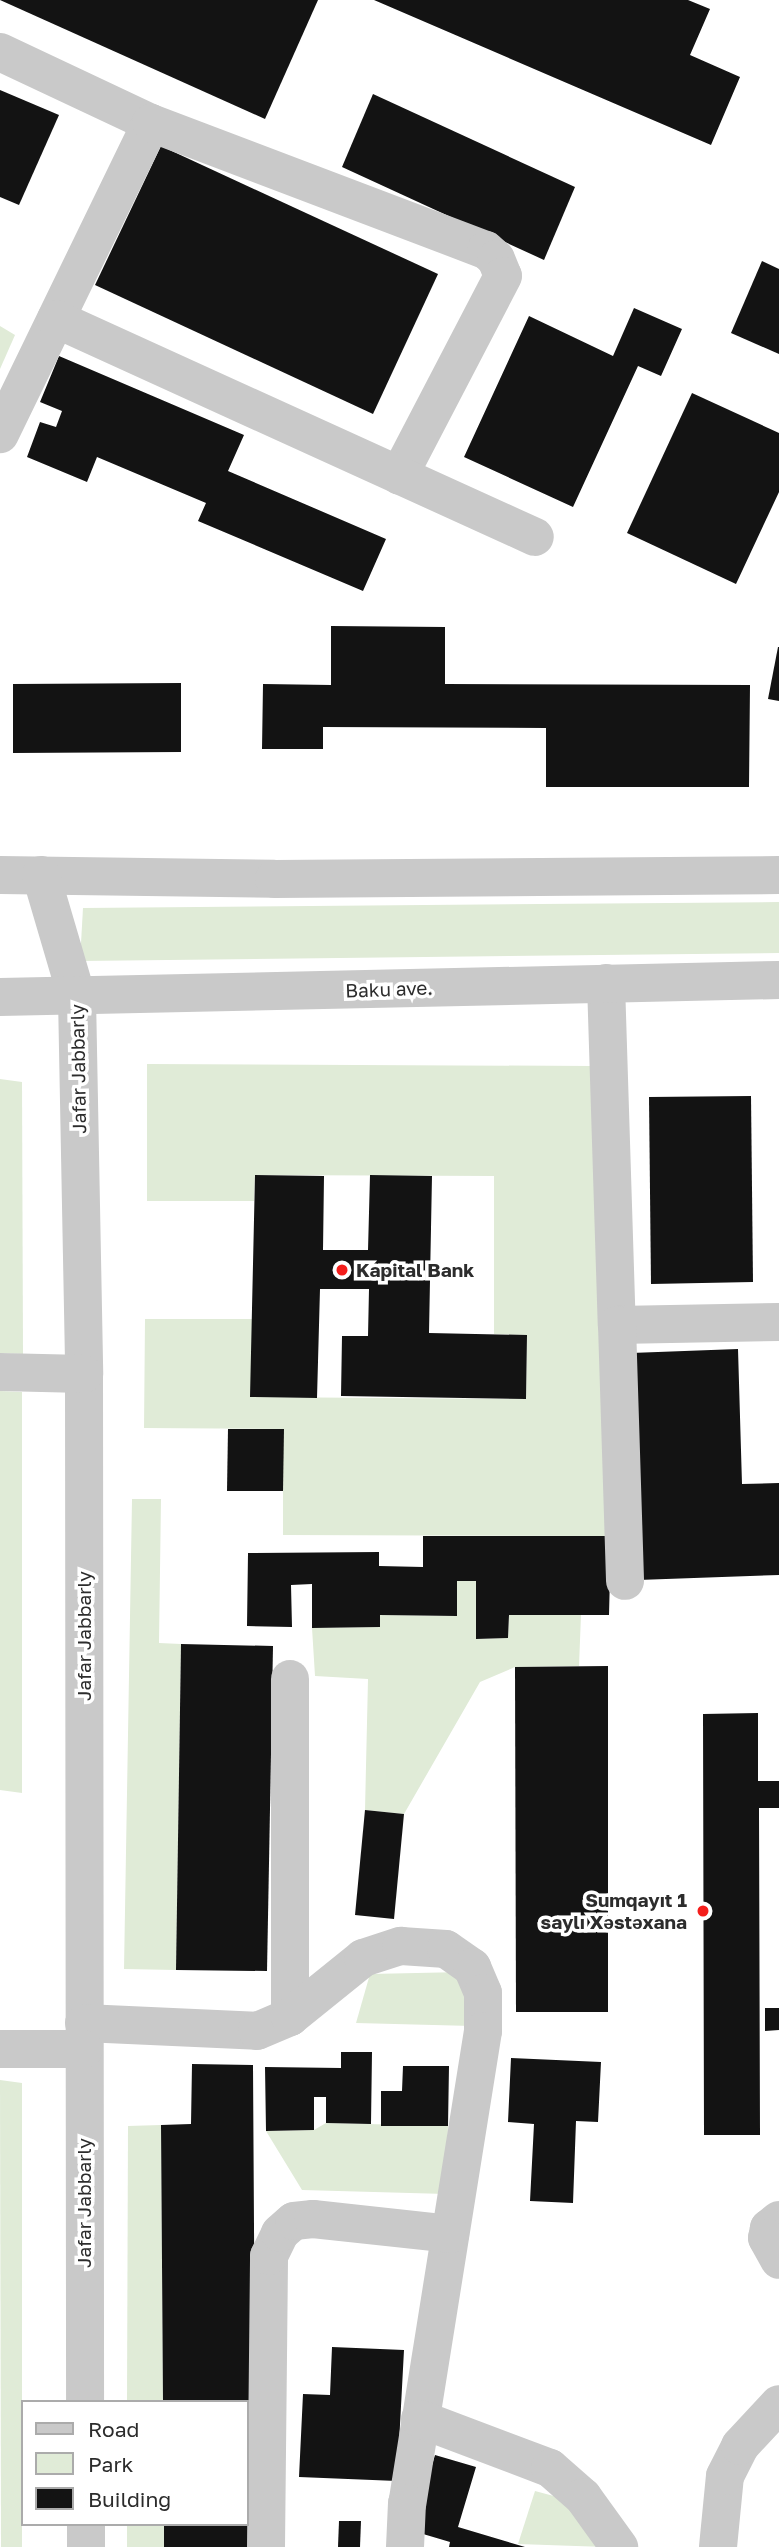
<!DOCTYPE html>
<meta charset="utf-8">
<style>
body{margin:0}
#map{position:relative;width:779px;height:2547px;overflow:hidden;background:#fff;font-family:"Golos Text",sans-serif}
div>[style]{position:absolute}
.green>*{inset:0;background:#e0ebd7}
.building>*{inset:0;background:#131313}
.minor>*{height:38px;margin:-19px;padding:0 19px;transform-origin:19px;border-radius:19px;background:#c9c9c9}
.dots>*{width:19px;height:19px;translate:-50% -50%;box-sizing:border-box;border:4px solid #fff;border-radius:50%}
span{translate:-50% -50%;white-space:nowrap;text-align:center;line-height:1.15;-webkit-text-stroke:7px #fff;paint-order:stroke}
.street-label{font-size:19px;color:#2c2c2c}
.poi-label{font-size:19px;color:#2c2c2c;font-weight:700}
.left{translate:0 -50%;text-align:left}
.right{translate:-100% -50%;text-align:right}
.legend{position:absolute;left:21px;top:2400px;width:228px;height:126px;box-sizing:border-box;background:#fff;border:2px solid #ababab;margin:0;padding:9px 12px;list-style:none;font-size:21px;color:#2c2c2c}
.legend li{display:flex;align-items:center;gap:14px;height:35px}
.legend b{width:35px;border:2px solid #ababab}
</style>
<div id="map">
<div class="green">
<i style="clip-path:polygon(0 326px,15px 335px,0 369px)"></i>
<i style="clip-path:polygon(779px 902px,779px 953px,80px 961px,83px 908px)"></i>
<i style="clip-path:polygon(147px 1064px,593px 1066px,611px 1536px,283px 1535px,283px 1429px,144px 1428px,145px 1319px,252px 1319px,251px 1397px,526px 1399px,527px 1335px,494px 1334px,494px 1176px,255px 1175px,254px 1201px,147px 1201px)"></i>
<i style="clip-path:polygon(0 1079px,22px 1082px,23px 1354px,0 1353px)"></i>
<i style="clip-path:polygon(0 1391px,22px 1392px,22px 1793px,0 1790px)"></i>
<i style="clip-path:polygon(132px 1499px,161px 1499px,159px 1643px,181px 1644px,176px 1970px,124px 1969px)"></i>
<i style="clip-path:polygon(457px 1581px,476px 1581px,476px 1639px,508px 1638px,509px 1615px,581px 1615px,579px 1666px,515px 1667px,480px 1682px,404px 1814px,365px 1810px,368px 1679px,315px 1676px,312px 1628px,379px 1627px,380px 1615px,456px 1616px)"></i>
<i style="clip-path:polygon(463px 1972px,472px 2026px,356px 2023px,370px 1974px)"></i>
<i style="clip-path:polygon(0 2080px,22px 2083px,22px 2547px,1px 2547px)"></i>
<i style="clip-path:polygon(326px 2123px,448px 2126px,446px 2194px,302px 2190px,266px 2131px,314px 2130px)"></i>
<i style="clip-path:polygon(161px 2125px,163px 2402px,127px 2402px,128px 2126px)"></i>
<i style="clip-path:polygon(535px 2491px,576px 2502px,605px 2547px,518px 2544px)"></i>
<i style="clip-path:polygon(127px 2524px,164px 2524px,164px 2547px,127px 2547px)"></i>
</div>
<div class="building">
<i style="clip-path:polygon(0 0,318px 0,265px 119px)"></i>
<i style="clip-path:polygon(374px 0,688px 0,710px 9px,690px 55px,740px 77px,711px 145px)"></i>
<i style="clip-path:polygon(0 90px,59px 115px,19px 205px,0 197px)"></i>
<i style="clip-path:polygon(373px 94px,575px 187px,544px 260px,342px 167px)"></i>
<i style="clip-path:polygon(161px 146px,438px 274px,373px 414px,95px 285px)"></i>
<i style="clip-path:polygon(762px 261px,779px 269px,779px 354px,731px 333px)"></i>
<i style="clip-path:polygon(634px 308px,682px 329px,661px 376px,638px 366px,573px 507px,464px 457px,529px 316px,613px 356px)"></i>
<i style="clip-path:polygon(59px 356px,244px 435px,228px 471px,386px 539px,363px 591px,198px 521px,206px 503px,97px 457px,87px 482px,27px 457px,40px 422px,56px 427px,62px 411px,40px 402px)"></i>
<i style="clip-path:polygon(692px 393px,779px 433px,779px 492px,736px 584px,627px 533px)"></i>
<i style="clip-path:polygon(331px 626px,445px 627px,445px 684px,750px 685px,749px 787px,546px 787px,546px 728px,323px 727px,323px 749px,262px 749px,263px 684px,331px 685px)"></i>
<i style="clip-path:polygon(778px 647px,779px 647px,779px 701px,768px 699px)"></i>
<i style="clip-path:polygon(181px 683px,181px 752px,13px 753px,13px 684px)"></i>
<i style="clip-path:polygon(751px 1096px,753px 1282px,651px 1284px,649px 1097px)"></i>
<i style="clip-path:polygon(255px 1175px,324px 1176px,323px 1250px,368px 1250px,370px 1175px,432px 1176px,429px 1333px,527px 1335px,526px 1399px,341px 1396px,342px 1336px,368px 1336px,369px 1289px,320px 1289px,317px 1398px,250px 1397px)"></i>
<i style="clip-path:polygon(738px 1349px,742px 1484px,779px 1483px,779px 1575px,638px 1580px,631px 1353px)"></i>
<i style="clip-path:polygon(228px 1429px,284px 1429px,283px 1491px,227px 1491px)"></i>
<i style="clip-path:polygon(423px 1536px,611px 1536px,609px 1615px,509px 1615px,508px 1638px,476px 1639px,476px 1581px,457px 1581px,457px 1616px,380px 1615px,380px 1627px,312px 1628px,312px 1584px,291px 1585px,292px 1627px,247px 1626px,248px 1553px,379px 1552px,379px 1566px,423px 1567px)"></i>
<i style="clip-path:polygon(181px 1644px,273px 1646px,267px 1971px,176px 1970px)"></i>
<i style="clip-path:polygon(608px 1666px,608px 2012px,516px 2012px,515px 1667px)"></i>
<i style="clip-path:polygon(758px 1713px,758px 1781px,779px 1781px,779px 1808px,759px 1808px,760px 2135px,704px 2135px,703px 1714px)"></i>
<i style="clip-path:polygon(365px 1810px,404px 1814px,394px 1919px,355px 1915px)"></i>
<i style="clip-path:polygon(765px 2008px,779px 2008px,779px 2030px,765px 2031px)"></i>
<i style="clip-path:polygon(341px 2052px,372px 2052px,371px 2124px,326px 2123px,326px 2097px,314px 2097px,314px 2130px,266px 2131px,265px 2067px,341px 2068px)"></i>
<i style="clip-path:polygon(511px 2058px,601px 2062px,598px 2122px,576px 2121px,573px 2203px,530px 2201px,534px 2124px,508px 2122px)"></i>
<i style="clip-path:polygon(192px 2064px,253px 2065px,256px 2547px,164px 2547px,164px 2524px,247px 2524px,247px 2402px,163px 2402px,161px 2125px,191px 2124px)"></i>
<i style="clip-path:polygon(403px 2066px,449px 2066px,448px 2126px,381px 2126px,381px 2091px,402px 2091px)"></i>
<i style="clip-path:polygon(332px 2347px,404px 2350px,397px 2481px,299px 2477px,303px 2394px,330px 2395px)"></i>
<i style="clip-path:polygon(435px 2455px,476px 2467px,458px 2527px,525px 2547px,449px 2547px,450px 2542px,413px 2531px)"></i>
<i style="clip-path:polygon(339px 2521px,361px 2521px,360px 2547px,338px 2547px)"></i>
</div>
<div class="minor">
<i style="left:0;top:52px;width:167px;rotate:25.2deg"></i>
<i style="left:151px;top:123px;width:346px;rotate:115.9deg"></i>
<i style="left:151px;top:123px;width:358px;rotate:20.8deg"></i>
<i style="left:486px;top:250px;width:13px;rotate:42deg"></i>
<i style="left:496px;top:259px;width:18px;rotate:68deg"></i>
<i style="left:503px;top:276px;width:225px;rotate:117.5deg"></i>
<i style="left:56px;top:319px;width:526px;rotate:24.47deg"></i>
<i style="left:0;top:875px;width:274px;rotate:0.8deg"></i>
<i style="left:274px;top:879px;width:505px;rotate:-0.45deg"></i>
<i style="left:41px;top:875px;width:127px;rotate:73.6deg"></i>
<i style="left:77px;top:997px;width:377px;rotate:88.9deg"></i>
<i style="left:84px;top:1374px;width:1028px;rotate:89.94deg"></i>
<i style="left:606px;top:983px;width:342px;rotate:88.2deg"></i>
<i style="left:617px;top:1325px;width:162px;rotate:-1.1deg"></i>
<i style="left:0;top:997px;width:779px;rotate:-1.25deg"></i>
<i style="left:617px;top:1325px;width:256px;rotate:88.2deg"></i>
<i style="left:0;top:1372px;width:84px;rotate:1.4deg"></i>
<i style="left:290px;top:1679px;width:338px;rotate:90deg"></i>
<i style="left:84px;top:2023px;width:173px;rotate:2.6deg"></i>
<i style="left:257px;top:2031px;width:36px;rotate:-23deg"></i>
<i style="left:290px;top:2017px;width:94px;rotate:-38.9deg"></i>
<i style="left:363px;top:1958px;width:40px;rotate:-18deg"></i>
<i style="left:401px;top:1946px;width:45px;rotate:3.8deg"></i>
<i style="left:446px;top:1949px;width:32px;rotate:35deg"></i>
<i style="left:472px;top:1967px;width:28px;rotate:67deg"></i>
<i style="left:483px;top:1993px;width:38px;rotate:90deg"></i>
<i style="left:483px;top:2031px;width:478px;rotate:99.1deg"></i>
<i style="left:407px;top:2503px;width:44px;rotate:92.6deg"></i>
<i style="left:0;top:2049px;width:84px"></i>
<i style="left:779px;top:2220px;width:13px;rotate:141deg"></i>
<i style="left:769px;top:2228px;width:10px;rotate:101deg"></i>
<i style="left:767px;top:2238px;width:25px;rotate:61deg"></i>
<i style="left:420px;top:2419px;width:139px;rotate:20.7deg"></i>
<i style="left:550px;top:2468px;width:44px;rotate:41.3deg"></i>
<i style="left:583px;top:2497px;width:62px;rotate:54.2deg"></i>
<i style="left:86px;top:2524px;width:23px;rotate:90deg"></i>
<i style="left:266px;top:2547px;width:291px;rotate:-89.4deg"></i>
<i style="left:269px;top:2256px;width:25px;rotate:-64deg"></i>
<i style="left:280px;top:2233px;width:18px;rotate:-41deg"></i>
<i style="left:294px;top:2221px;width:19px;rotate:-6deg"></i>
<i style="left:313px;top:2219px;width:138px;rotate:6.2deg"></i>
<i style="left:718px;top:2547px;width:71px;rotate:-84.4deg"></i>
<i style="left:725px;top:2476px;width:34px;rotate:-63deg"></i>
<i style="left:740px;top:2446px;width:57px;rotate:-47.1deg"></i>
</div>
<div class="dots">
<i style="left:342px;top:1270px;background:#f41e1c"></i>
<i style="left:703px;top:1911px;background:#f41e1c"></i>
</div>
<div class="street-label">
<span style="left:389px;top:989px;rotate:-2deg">Baku ave.</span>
<span style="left:78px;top:1069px;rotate:-91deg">Jafar Jabbarly</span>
<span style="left:84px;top:1636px;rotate:-90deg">Jafar Jabbarly</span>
<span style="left:84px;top:2203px;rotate:-90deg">Jafar Jabbarly</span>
</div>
<div class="poi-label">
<span class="left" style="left:356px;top:1270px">Kapital Bank</span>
<span class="right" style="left:687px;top:1911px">Sumqayıt 1<br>saylı Xəstəxana</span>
</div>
<ul class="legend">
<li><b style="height:9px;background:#c9c9c9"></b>Road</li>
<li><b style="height:19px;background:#e0ebd7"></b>Park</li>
<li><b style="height:19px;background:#131313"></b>Building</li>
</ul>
</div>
